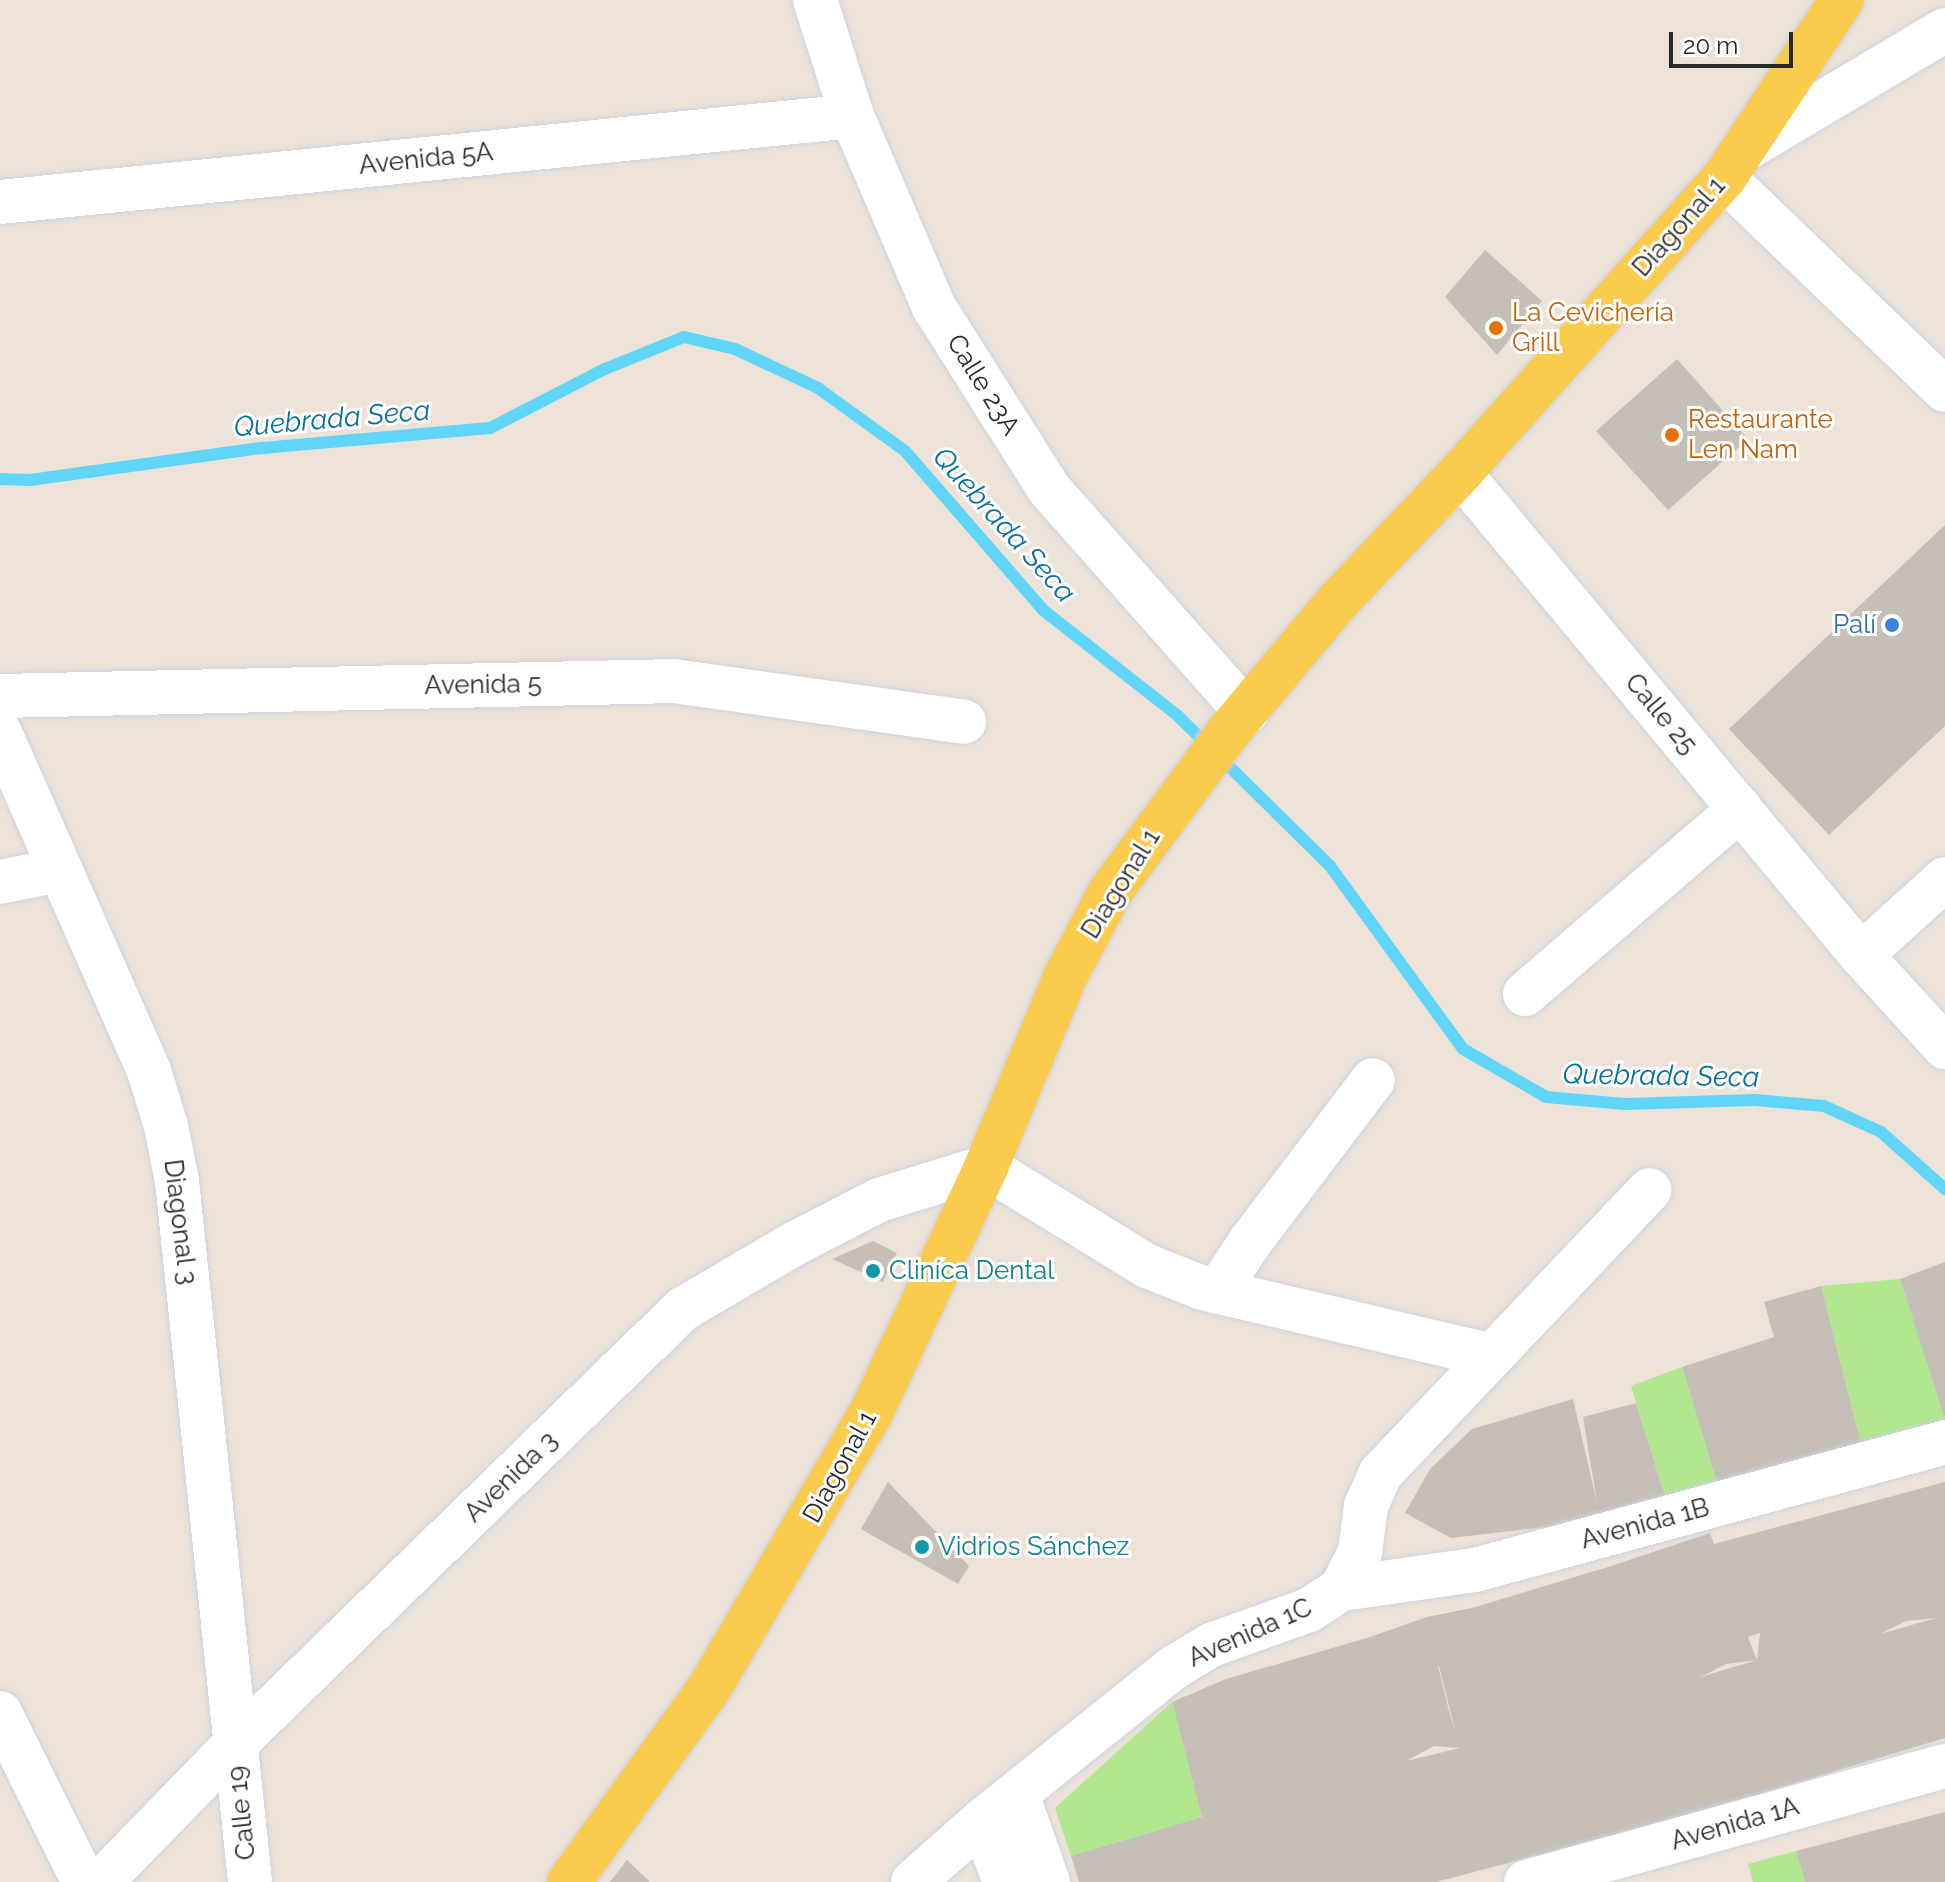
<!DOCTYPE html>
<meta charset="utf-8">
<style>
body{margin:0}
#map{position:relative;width:1945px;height:1882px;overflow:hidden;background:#ece2d7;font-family:Raleway,sans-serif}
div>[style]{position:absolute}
.green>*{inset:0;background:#b0e78f}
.stream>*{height:12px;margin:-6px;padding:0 6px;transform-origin:6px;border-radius:6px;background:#61d5f7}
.building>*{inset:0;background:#c6bfb8}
.roads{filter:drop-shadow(0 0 2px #cdd2e2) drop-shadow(0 0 2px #cdd2e2)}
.minor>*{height:44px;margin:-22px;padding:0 22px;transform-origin:22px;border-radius:22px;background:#fff}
.major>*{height:44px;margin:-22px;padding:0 22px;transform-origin:22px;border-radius:22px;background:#fbcb4d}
.dots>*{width:22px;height:22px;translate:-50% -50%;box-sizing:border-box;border:4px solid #fff;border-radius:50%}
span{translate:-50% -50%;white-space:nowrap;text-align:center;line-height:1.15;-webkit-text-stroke:6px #fff;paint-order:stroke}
.street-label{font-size:26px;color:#282828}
.food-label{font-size:26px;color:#c56008}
.left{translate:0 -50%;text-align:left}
.shop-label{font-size:26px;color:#366cbe}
.right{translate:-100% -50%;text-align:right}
.culture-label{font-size:26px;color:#0d838f}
.water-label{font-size:28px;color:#0370a0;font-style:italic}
.scale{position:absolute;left:1669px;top:32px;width:124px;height:36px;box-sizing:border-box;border:4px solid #282828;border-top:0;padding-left:10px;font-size:24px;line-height:28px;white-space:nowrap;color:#282828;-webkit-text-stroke:6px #fff;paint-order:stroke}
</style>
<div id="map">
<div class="green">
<i style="clip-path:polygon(1900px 1279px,1945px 1417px,1945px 1429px,1862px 1447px,1821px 1286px)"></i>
<i style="clip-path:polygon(1682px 1367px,1718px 1486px,1665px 1496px,1631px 1386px)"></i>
<i style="clip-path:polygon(1172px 1702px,1202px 1817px,1071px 1856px,1055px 1808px)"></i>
<i style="clip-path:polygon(1796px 1851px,1805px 1882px,1753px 1882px,1748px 1864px)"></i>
</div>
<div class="stream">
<i style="left:0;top:479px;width:30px;rotate:2deg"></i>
<i style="left:30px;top:480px;width:234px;rotate:-7.9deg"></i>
<i style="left:262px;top:448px;width:229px;rotate:-5deg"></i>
<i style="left:490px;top:428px;width:129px;rotate:-27.2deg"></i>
<i style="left:605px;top:369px;width:85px;rotate:-22.1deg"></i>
<i style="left:684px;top:337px;width:52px;rotate:13.2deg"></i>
<i style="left:735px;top:349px;width:92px;rotate:25.2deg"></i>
<i style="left:818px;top:388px;width:107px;rotate:35.9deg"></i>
<i style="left:905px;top:451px;width:211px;rotate:49deg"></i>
<i style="left:1043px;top:610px;width:170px;rotate:38.1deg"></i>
<i style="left:1177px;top:715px;width:215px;rotate:44.6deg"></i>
<i style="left:1330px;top:866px;width:226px;rotate:54deg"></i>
<i style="left:1463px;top:1049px;width:96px;rotate:30deg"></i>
<i style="left:1546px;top:1097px;width:79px;rotate:5.1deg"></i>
<i style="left:1625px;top:1104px;width:130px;rotate:-1.8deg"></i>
<i style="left:1755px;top:1100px;width:69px;rotate:5deg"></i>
<i style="left:1824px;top:1106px;width:63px;rotate:24.5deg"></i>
<i style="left:1881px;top:1132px;width:86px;rotate:41.7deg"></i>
</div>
<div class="building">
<i style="clip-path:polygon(1485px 250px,1542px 301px,1497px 355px,1445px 297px)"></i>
<i style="clip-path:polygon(1677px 359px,1748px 439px,1668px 510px,1596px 431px)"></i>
<i style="clip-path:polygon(1945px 525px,1945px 726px,1829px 835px,1729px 729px)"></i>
<i style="clip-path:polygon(873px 1241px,897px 1253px,883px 1282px,832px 1259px)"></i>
<i style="clip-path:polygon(1945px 1262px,1945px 1415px,1944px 1416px,1900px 1279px)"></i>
<i style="clip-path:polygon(1821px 1286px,1862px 1447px,1718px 1486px,1682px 1367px,1774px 1337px,1764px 1302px)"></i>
<i style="clip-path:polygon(1573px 1399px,1597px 1503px,1583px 1417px,1636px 1403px,1665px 1496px,1564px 1525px,1451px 1538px,1405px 1513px,1430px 1469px,1472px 1429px)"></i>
<i style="clip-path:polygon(888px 1482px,969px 1566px,958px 1584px,861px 1529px)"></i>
<i style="clip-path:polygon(evenodd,1945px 1482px,1945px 1738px,1683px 1817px,1436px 1882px,1079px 1882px,1071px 1856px,1202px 1817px,1172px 1702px,1226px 1679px,1370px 1637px,1427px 1617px,1472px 1608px,1608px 1567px,1710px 1533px,1714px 1544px,1945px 1482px,1936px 1618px,1880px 1634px,1906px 1621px,1936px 1618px,1945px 1482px,1760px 1633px,1757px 1660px,1748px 1637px,1760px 1633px,1945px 1482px,1757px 1660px,1710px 1674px,1699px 1678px,1726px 1664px,1757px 1660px,1945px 1482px,1438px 1666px,1439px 1666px,1456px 1734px,1449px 1711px,1438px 1666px,1945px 1482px,1434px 1746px,1460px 1748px,1406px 1761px,1434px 1746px)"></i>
<i style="clip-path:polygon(1945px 1812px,1945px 1882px,1805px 1882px,1796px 1851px)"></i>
<i style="clip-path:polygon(627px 1860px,650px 1882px,610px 1882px)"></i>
</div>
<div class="roads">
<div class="minor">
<i style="left:815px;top:0;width:122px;rotate:72.3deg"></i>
<i style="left:852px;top:116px;width:208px;rotate:66.8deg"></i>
<i style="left:934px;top:307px;width:215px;rotate:57.7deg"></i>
<i style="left:1049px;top:489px;width:298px;rotate:48.5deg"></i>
<i style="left:1747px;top:148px;width:230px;rotate:-30.8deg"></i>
<i style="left:1724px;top:178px;width:306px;rotate:43.8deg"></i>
<i style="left:0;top:202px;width:856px;rotate:-5.76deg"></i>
<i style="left:1460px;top:473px;width:627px;rotate:50.24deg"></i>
<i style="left:1861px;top:955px;width:125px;rotate:47.6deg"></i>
<i style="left:0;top:696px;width:674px;rotate:-1.27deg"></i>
<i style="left:674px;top:681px;width:293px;rotate:8deg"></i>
<i style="left:0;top:733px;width:369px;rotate:66.2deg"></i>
<i style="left:149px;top:1071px;width:58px;rotate:72.8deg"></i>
<i style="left:166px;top:1126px;width:56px;rotate:78.7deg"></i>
<i style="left:177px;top:1181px;width:705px;rotate:84.05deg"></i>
<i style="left:0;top:882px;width:61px;rotate:-11.3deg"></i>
<i style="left:1861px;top:955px;width:113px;rotate:-42.1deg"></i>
<i style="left:1525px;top:994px;width:284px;rotate:-40.7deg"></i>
<i style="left:1217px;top:1292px;width:60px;rotate:-56.6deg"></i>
<i style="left:1250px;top:1242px;width:203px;rotate:-52.8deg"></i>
<i style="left:1341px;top:1589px;width:135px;rotate:-8.1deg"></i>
<i style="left:1475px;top:1570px;width:487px;rotate:-15.2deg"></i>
<i style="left:0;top:1713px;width:189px;rotate:63.6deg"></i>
<i style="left:1017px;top:1794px;width:93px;rotate:70.6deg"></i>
<i style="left:982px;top:1821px;width:65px;rotate:69.3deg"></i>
<i style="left:101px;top:1882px;width:192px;rotate:-45.8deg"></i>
<i style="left:235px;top:1744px;width:624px;rotate:-44.16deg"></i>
<i style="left:683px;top:1309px;width:126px;rotate:-30.4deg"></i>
<i style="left:792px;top:1245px;width:98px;rotate:-27.3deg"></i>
<i style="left:879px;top:1200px;width:112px;rotate:-17.1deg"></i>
<i style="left:986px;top:1167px;width:189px;rotate:31.6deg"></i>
<i style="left:1147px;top:1266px;width:60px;rotate:21.4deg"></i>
<i style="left:1203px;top:1288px;width:297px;rotate:13.2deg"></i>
<i style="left:913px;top:1882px;width:92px;rotate:-41.5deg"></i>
<i style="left:982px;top:1821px;width:245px;rotate:-38.7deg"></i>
<i style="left:1173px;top:1668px;width:44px;rotate:-31.2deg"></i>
<i style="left:1211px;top:1645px;width:104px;rotate:-19.7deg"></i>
<i style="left:1309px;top:1610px;width:38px;rotate:-33deg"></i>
<i style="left:1341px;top:1589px;width:42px;rotate:-62.8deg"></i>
<i style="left:1360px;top:1552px;width:46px;rotate:-82.6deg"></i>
<i style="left:1366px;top:1506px;width:36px;rotate:-66deg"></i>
<i style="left:1381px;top:1473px;width:390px;rotate:-46.5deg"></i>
<i style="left:1526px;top:1882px;width:435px;rotate:-15.5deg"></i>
</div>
<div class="major">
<i style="left:569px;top:1882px;width:241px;rotate:-54.1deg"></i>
<i style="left:710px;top:1687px;width:318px;rotate:-59.6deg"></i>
<i style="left:871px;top:1413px;width:272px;rotate:-64.9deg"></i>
<i style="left:986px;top:1167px;width:208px;rotate:-67.4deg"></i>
<i style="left:1066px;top:975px;width:94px;rotate:-62.1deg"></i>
<i style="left:1110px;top:892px;width:200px;rotate:-53.5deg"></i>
<i style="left:1229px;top:731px;width:171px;rotate:-50deg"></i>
<i style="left:1339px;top:600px;width:175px;rotate:-46.4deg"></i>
<i style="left:1460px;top:473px;width:396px;rotate:-48.2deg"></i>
<i style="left:1724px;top:178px;width:214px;rotate:-56.5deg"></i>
</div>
</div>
<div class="dots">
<i style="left:1496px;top:328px;background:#e8710a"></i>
<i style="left:1672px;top:435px;background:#e8710a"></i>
<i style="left:1892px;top:625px;background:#3f7fe0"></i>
<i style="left:873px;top:1271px;background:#0f9aa8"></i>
<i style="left:922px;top:1547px;background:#0f9aa8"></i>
</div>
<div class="street-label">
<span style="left:426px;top:159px;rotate:-6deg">Avenida 5A</span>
<span style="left:1679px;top:227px;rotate:-48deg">Diagonal 1</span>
<span style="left:983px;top:385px;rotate:58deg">Calle 23A</span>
<span style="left:483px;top:685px;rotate:-1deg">Avenida 5</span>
<span style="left:1661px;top:714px;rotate:50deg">Calle 25</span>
<span style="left:1121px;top:884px;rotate:-58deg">Diagonal 1</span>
<span style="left:180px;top:1222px;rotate:83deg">Diagonal 3</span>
<span style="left:840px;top:1467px;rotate:-61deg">Diagonal 1</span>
<span style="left:511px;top:1477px;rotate:-44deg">Avenida 3</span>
<span style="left:1645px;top:1524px;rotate:-15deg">Avenida 1B</span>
<span style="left:1250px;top:1633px;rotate:-24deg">Avenida 1C</span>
<span style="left:242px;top:1813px;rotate:-96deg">Calle 19</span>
<span style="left:1735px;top:1824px;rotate:-16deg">Avenida 1A</span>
</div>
<div class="food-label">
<span class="left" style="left:1512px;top:328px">La Cevichería<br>Grill</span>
<span class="left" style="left:1688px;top:435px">Restaurante<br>Len Nam</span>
</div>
<div class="shop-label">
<span class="right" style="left:1876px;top:625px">Palí</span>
</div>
<div class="culture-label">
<span class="left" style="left:889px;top:1271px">Cliníca Dental</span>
<span class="left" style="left:938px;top:1547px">Vidrios Sánchez</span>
</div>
<div class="water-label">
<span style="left:332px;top:419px;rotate:-5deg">Quebrada Seca</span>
<span style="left:1004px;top:525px;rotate:48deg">Quebrada Seca</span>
<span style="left:1661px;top:1076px;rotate:1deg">Quebrada Seca</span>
</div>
<div class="scale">20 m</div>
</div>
